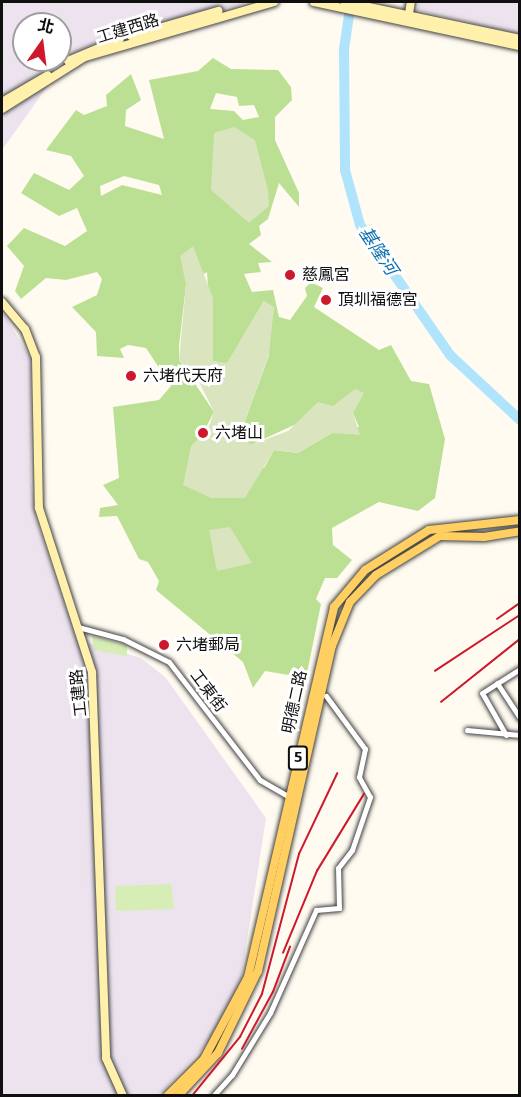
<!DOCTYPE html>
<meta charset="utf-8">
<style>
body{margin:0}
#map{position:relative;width:521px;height:1097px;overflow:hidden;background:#fffbf1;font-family:Bitter,"Noto Sans TC",serif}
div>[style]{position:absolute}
.industrial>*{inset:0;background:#ece3ee}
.green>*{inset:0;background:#d6eeb6}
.forest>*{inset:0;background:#bbe093}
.cemetery>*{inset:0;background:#dae4be}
.river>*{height:10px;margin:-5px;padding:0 5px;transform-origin:5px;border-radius:5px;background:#b0e4fc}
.roads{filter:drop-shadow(0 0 2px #424242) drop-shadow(0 0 2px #424242)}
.street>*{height:5px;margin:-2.5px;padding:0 2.5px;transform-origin:2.5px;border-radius:2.5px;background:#fff}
.secondary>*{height:8px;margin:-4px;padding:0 4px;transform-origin:4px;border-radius:4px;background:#fff1ac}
.primary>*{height:8px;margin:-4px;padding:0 4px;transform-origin:4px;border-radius:4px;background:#ffcf61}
.rail>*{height:1.5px;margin:-0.75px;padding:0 0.75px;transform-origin:0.75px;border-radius:0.75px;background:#ce182c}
.dots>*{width:16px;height:16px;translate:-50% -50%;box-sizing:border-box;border:3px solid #fff;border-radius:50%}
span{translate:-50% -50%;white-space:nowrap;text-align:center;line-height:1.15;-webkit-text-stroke:6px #fff;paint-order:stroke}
.shield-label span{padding:2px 4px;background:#fff;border:2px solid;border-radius:4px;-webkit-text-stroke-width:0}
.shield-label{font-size:15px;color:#0f0f0f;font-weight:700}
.street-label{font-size:16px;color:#0f0f0f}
.poi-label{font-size:16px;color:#0f0f0f}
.left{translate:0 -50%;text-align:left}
.water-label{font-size:18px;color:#0b70ae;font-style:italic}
.frame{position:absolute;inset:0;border:3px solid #0f0f0f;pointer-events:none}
.north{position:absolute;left:12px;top:12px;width:60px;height:60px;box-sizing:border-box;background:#fff;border:2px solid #9f9f9f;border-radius:50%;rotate:14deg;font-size:16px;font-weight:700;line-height:24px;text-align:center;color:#0f0f0f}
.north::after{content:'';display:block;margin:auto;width:21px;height:27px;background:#ce182c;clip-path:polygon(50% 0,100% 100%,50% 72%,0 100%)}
</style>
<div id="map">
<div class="industrial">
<i style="clip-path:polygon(evenodd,2px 2px,250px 2px,118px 36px,70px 55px,2px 150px,2px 2px,24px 24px,60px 24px,60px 60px,24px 60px,24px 24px)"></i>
<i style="clip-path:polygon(419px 2px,519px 2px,519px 34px,417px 10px)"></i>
<i style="clip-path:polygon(2px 311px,31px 359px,31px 482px,37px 522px,76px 639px,141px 658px,166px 678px,266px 818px,241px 979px,215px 1035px,159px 1095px,2px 1095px)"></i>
</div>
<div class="green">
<i style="clip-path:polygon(92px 636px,127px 645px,127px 656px,94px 650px)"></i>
<i style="clip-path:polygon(171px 884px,174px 909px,116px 911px,115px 886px)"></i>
</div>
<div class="forest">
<i style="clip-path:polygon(evenodd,213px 58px,231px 69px,278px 70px,291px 87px,292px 100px,275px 117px,275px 140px,299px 193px,299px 207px,279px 183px,268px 219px,259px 226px,261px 235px,249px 244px,272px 262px,258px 263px,261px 272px,244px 274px,252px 292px,273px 290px,279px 317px,290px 320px,307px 296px,305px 288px,311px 282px,323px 288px,314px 307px,379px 350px,391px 345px,411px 381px,429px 384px,445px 439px,435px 498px,418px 511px,379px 502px,332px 528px,333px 545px,352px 560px,337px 578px,325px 578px,316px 599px,321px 604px,306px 678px,265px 671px,253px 688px,243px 662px,156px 590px,159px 581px,148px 562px,139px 559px,117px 516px,99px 517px,100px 508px,118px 505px,103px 485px,119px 478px,113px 407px,159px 400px,171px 386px,146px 348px,128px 345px,120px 349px,124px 358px,97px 356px,96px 332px,72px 307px,97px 295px,102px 279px,97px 272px,66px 280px,46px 278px,21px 299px,15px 291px,24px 266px,7px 246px,24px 228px,65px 246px,87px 231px,77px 208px,59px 216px,21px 193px,34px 173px,69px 190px,84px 176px,71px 156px,46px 150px,76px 110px,84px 115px,107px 106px,106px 95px,131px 74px,141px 100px,126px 110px,125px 126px,164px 139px,149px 80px,198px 71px,213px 58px,216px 93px,237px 97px,239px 106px,254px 105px,259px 117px,243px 120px,234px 111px,210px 109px,216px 93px,213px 58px,124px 176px,159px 185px,162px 195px,122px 185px,101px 196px,100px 186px,124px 176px,213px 58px,207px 272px,213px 361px,227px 364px,264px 301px,269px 355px,239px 437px,251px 445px,333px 407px,353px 413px,359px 427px,332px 433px,298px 453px,274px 450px,264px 468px,198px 442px,214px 412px,179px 360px,179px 346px,186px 285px,207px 272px)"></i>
</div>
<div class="cemetery">
<i style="clip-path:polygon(234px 127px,255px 140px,268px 190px,269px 206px,249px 223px,211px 190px,214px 133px)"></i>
<i style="clip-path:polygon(193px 246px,213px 298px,213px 361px,227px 363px,264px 301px,274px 307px,269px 354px,239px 437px,251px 445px,288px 431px,318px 402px,333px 406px,355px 389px,364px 393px,353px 413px,360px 435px,332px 433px,298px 453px,274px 450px,245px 498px,211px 498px,183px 485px,191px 446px,208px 429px,214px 412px,199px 382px,179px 360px,186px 285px,180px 256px)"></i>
<i style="clip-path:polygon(230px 527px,252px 563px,217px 571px,209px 530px)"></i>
</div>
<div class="river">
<i style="left:351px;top:2px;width:48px;rotate:98.5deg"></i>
<i style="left:344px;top:49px;width:121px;rotate:89.5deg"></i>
<i style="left:345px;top:170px;width:57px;rotate:74.7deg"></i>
<i style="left:360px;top:225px;width:158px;rotate:55.3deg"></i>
<i style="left:450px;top:355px;width:96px;rotate:42.9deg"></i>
</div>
<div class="roads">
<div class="street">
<i style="left:78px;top:627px;width:47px;rotate:14.9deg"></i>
<i style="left:123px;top:639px;width:51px;rotate:26.6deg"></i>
<i style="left:169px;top:662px;width:149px;rotate:52.4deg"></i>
<i style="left:260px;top:780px;width:36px;rotate:30deg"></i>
<i style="left:497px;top:683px;width:42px;rotate:56.7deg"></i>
<i style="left:467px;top:730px;width:53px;rotate:5.4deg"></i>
<i style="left:506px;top:735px;width:48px;rotate:-119.7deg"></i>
<i style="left:482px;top:693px;width:45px;rotate:-32.3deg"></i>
<i style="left:213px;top:1096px;width:28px;rotate:-48deg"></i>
<i style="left:232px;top:1075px;width:73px;rotate:-58.5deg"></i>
<i style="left:270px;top:1013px;width:113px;rotate:-65.9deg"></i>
<i style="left:316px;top:910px;width:23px;rotate:-5deg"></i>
<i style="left:339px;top:908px;width:40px;rotate:-91.4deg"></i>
<i style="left:338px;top:868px;width:23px;rotate:-52deg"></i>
<i style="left:352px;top:850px;width:56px;rotate:-71.2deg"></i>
<i style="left:370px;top:797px;width:23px;rotate:-119deg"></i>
<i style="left:359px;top:777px;width:29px;rotate:-78deg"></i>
<i style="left:365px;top:749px;width:66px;rotate:-126.3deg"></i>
</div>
<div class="secondary">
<i style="left:314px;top:2px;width:211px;rotate:12.1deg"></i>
<i style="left:345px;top:2px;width:179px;rotate:11.9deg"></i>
<i style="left:408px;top:20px;width:18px;rotate:-81deg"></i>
<i style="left:131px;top:36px;width:91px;rotate:-16deg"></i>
<i style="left:68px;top:61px;width:56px;rotate:-22.9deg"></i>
<i style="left:2px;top:102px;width:53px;rotate:-30.4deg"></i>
<i style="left:2px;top:109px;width:98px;rotate:-32.1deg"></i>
<i style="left:85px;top:57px;width:197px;rotate:-16.2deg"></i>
<i style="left:2px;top:302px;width:35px;rotate:50deg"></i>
<i style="left:25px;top:329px;width:30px;rotate:69deg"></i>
<i style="left:36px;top:357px;width:151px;rotate:88.9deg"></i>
<i style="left:39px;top:508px;width:172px;rotate:72.1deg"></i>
<i style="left:92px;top:672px;width:386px;rotate:87.9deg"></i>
<i style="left:106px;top:1058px;width:42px;rotate:65.9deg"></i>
</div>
<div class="primary">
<i style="left:167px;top:1096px;width:52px;rotate:-45deg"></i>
<i style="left:204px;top:1059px;width:93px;rotate:-61.8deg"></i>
<i style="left:248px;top:977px;width:380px;rotate:-76.9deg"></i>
<i style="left:334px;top:607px;width:48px;rotate:-50deg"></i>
<i style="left:365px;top:570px;width:75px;rotate:-32deg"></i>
<i style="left:429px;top:530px;width:92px;rotate:-6.3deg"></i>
<i style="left:178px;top:1096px;width:59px;rotate:-47.1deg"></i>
<i style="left:218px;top:1053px;width:91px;rotate:-64deg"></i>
<i style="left:258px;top:971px;width:333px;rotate:-77.2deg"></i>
<i style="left:332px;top:646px;width:48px;rotate:-67.8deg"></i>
<i style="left:350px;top:602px;width:37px;rotate:-46deg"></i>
<i style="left:376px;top:575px;width:75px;rotate:-31.4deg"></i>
<i style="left:440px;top:536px;width:44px;rotate:1.3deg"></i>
<i style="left:484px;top:537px;width:36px;rotate:-9deg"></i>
</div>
</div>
<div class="rail">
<i style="left:497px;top:619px;width:28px;rotate:-35deg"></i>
<i style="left:435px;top:671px;width:102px;rotate:-33.4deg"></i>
<i style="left:441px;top:702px;width:101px;rotate:-38.6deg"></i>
<i style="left:283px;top:953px;width:89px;rotate:-67.5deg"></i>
<i style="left:317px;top:871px;width:90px;rotate:-58.6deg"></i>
<i style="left:242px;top:1049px;width:65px;rotate:-61.5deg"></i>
<i style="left:273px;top:992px;width:48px;rotate:-69.3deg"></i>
<i style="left:192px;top:1096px;width:76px;rotate:-50.9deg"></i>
<i style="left:240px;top:1037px;width:48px;rotate:-62.9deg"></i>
<i style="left:262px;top:994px;width:145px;rotate:-75.2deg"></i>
<i style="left:299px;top:854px;width:89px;rotate:-64.6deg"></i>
</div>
<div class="dots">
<i style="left:290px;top:275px;background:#ce182c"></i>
<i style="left:326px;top:300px;background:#ce182c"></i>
<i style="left:131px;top:376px;background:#ce182c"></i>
<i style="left:203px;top:433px;background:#ce182c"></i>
<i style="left:164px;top:645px;background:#ce182c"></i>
</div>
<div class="shield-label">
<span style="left:298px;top:758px">5</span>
</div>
<div class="street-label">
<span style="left:128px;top:29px;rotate:-17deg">工建西路</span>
<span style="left:208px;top:691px;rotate:53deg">工東街</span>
<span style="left:79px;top:693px;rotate:-96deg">工建路</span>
<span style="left:295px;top:702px;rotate:-78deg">明德二路</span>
</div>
<div class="poi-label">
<span class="left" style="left:302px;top:275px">慈鳳宮</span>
<span class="left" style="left:338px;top:300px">頂圳福德宮</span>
<span class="left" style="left:143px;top:376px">六堵代天府</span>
<span class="left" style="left:215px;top:433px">六堵山</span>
<span class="left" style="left:176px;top:645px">六堵郵局</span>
</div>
<div class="water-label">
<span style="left:378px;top:251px;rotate:56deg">基隆河</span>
</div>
<div class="frame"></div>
<div class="north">北</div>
</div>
